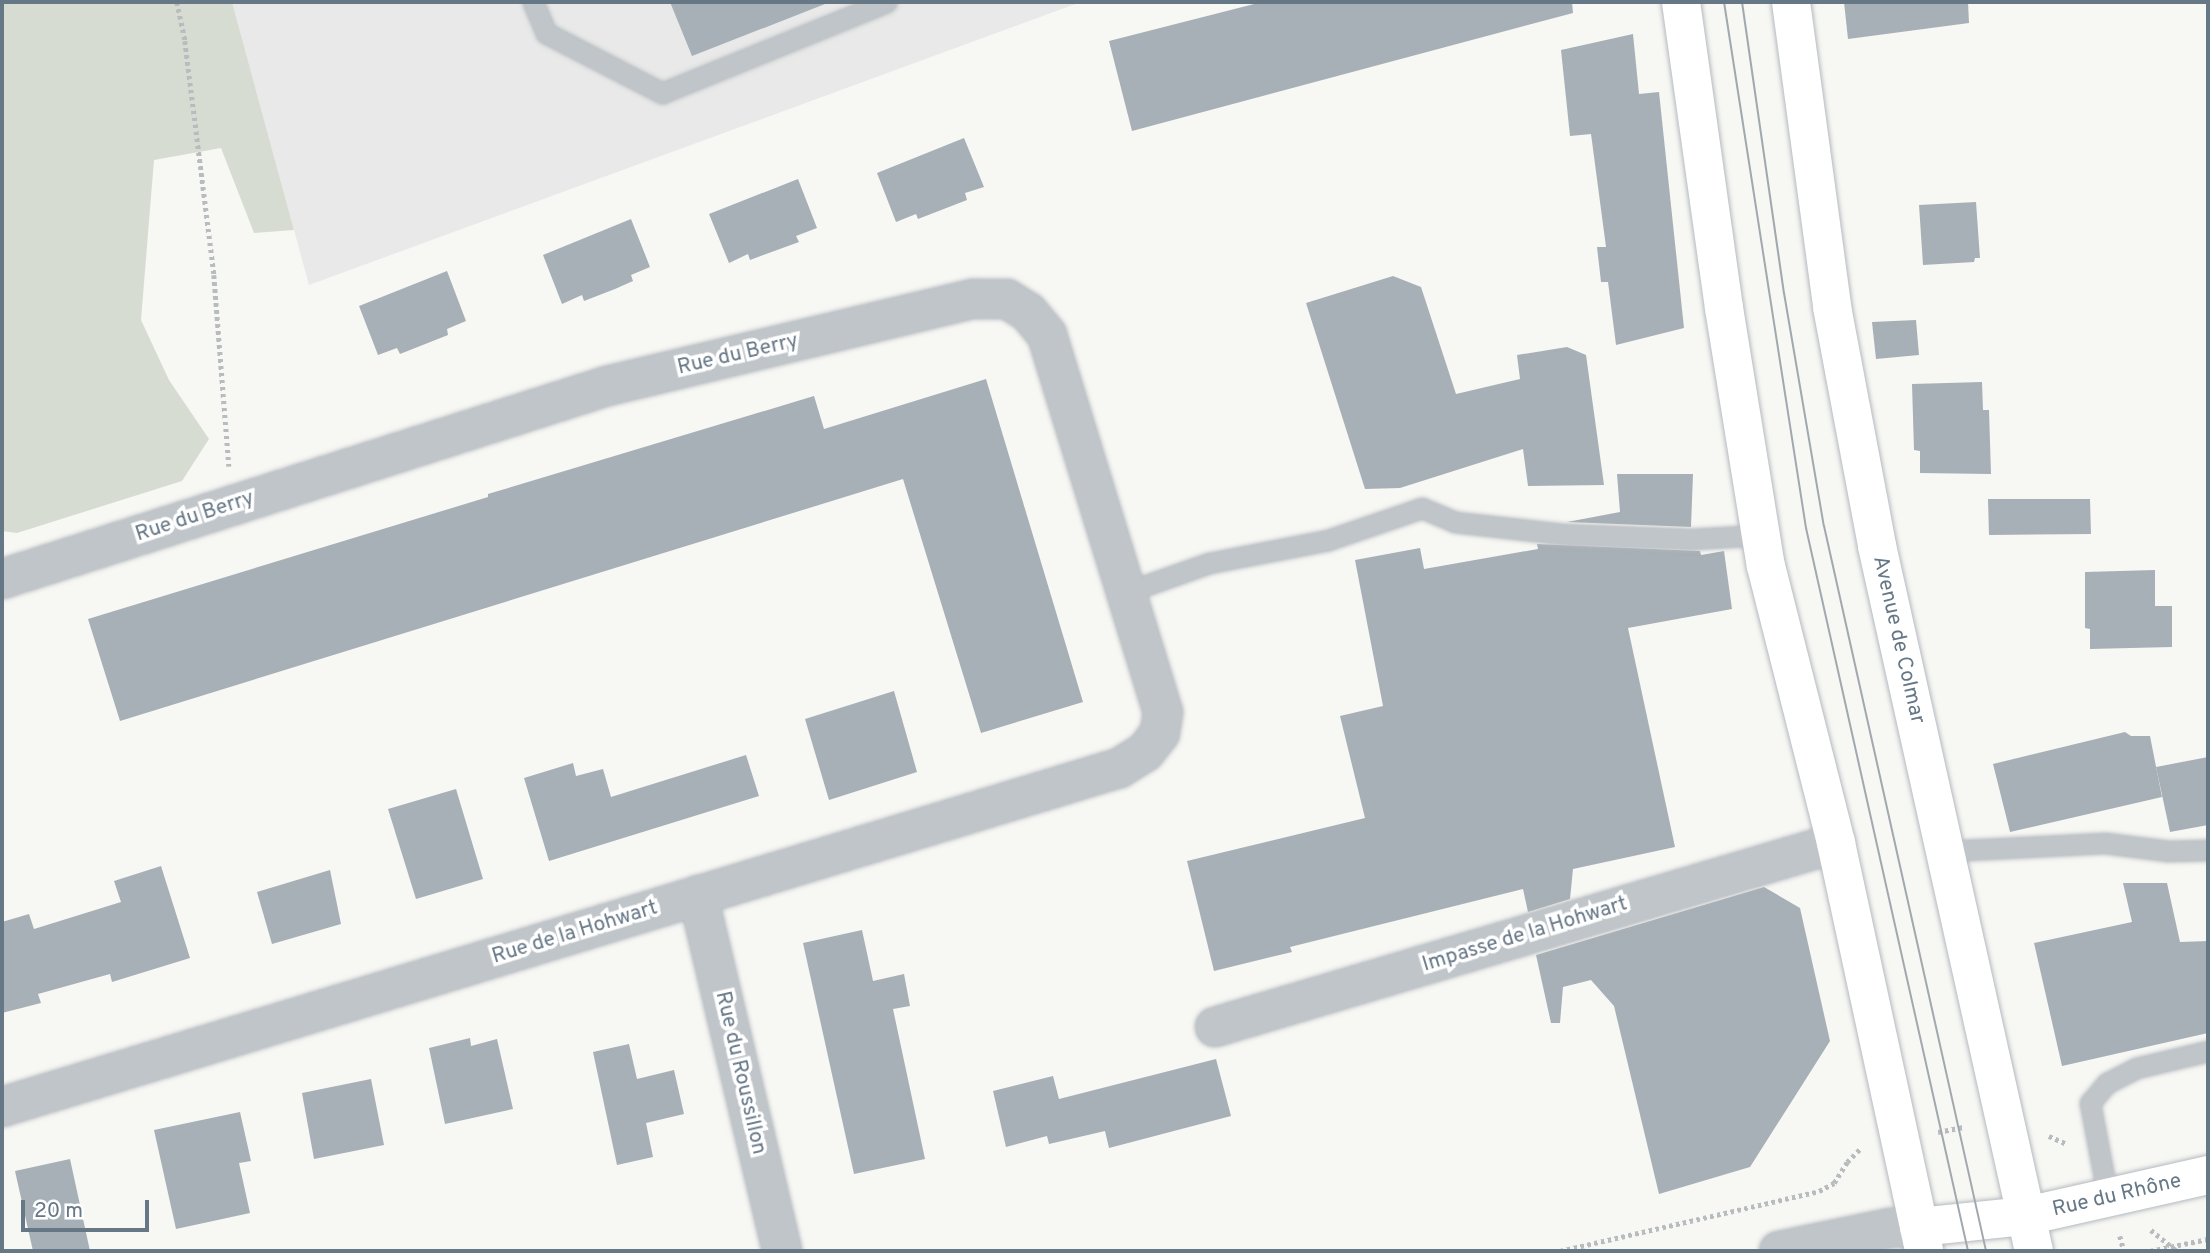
<!DOCTYPE html>
<meta charset="utf-8">
<style>
body{margin:0}
#map{position:relative;width:2210px;height:1253px;overflow:hidden;background:#f7f7f4;font-family:Overpass,sans-serif}
div>[style]{position:absolute}
.built>*{inset:0;background:#e8e9e8}
.green>*{inset:0;background:#d7dcd3}
.building>*{inset:0;background:#a7b0b6}
.path>*{height:4.5px;margin-top:-2.25px;transform-origin:0;background:repeating-linear-gradient(90deg,#b8bcbf 0 3.5px,transparent 0 7px)}
.roads{filter:drop-shadow(0 0 2px #b5babf) drop-shadow(0 0 2px #b5babf)}
.service>*{height:19px;margin:-9.5px;padding:0 9.5px;transform-origin:9.5px;border-radius:9.5px;background:#c0c5c9}
.minor>*{height:38px;margin:-19px;padding:0 19px;transform-origin:19px;border-radius:19px;background:#c0c5c9}
.tertiary>*{height:38px;margin:-19px;padding:0 19px;transform-origin:19px;border-radius:19px;background:#c0c5c9}
.secondary>*{height:38px;margin:-19px;padding:0 19px;transform-origin:19px;border-radius:19px;background:#fff}
.tram>*{height:2px;margin:-1px;padding:0 1px;transform-origin:1px;border-radius:1px;background:#a1a8ae}
span{translate:-50% -50%;white-space:nowrap;text-align:center;line-height:1.15;-webkit-text-stroke:7px #fff;paint-order:stroke}
.street-label{font-size:21px;color:#667786}
.frame{position:absolute;inset:0;border:4px solid #667786;pointer-events:none}
.scale{position:absolute;left:21px;top:1200px;width:128px;height:32px;box-sizing:border-box;border:4px solid #667786;border-top:0;padding-left:9px;font-size:21px;line-height:24px;white-space:nowrap;color:#667786;-webkit-text-stroke:5px #fff;paint-order:stroke}
</style>
<div id="map">
<div class="built">
<i style="clip-path:polygon(232px 2px,1081px 2px,309px 285px)"></i>
</div>
<div class="green">
<i style="clip-path:polygon(2px 2px,232px 2px,294px 230px,254px 233px,221px 148px,154px 160px,141px 320px,169px 380px,209px 439px,182px 481px,17px 533px,2px 531px)"></i>
</div>
<div class="building">
<i style="clip-path:polygon(670px 2px,824px 2px,825px 4px,692px 56px)"></i>
<i style="clip-path:polygon(1262px 2px,1572px 2px,1573px 13px,1132px 131px,1109px 41px)"></i>
<i style="clip-path:polygon(1844px 2px,1968px 2px,1969px 23px,1848px 39px)"></i>
<i style="clip-path:polygon(1633px 34px,1639px 94px,1659px 92px,1684px 328px,1616px 345px,1608px 282px,1601px 282px,1597px 247px,1606px 247px,1591px 134px,1570px 136px,1561px 50px)"></i>
<i style="clip-path:polygon(964px 138px,984px 187px,965px 193px,967px 200px,918px 219px,916px 214px,896px 222px,877px 173px)"></i>
<i style="clip-path:polygon(798px 179px,817px 228px,796px 236px,799px 242px,750px 260px,748px 254px,729px 263px,709px 214px)"></i>
<i style="clip-path:polygon(1976px 202px,1980px 258px,1975px 258px,1974px 262px,1923px 265px,1919px 205px)"></i>
<i style="clip-path:polygon(631px 219px,650px 267px,631px 275px,633px 281px,615px 289px,584px 301px,582px 295px,562px 304px,543px 255px)"></i>
<i style="clip-path:polygon(447px 271px,466px 321px,447px 329px,448px 335px,400px 354px,397px 348px,378px 355px,359px 306px)"></i>
<i style="clip-path:polygon(1393px 276px,1421px 287px,1456px 394px,1520px 379px,1517px 355px,1567px 347px,1586px 355px,1604px 485px,1528px 486px,1523px 449px,1400px 488px,1365px 489px,1306px 303px)"></i>
<i style="clip-path:polygon(1916px 320px,1919px 355px,1876px 359px,1872px 322px)"></i>
<i style="clip-path:polygon(986px 379px,1083px 702px,981px 733px,903px 479px,120px 721px,88px 619px,488px 497px,488px 494px,814px 396px,824px 429px)"></i>
<i style="clip-path:polygon(1982px 382px,1983px 410px,1989px 410px,1991px 474px,1920px 473px,1920px 451px,1914px 450px,1912px 384px)"></i>
<i style="clip-path:polygon(1617px 474px,1693px 474px,1691px 527px,1567px 522px,1620px 512px)"></i>
<i style="clip-path:polygon(1988px 499px,2090px 499px,2091px 534px,1989px 535px)"></i>
<i style="clip-path:polygon(1537px 544px,1700px 551px,1701px 555px,1724px 551px,1732px 609px,1628px 628px,1675px 847px,1573px 869px,1570px 899px,1528px 912px,1523px 889px,1290px 947px,1292px 952px,1214px 971px,1187px 861px,1365px 818px,1340px 716px,1383px 706px,1355px 560px,1420px 548px,1424px 569px,1538px 549px)"></i>
<i style="clip-path:polygon(2155px 570px,2155px 606px,2172px 606px,2172px 647px,2090px 649px,2090px 629px,2085px 628px,2085px 572px)"></i>
<i style="clip-path:polygon(894px 691px,917px 772px,829px 800px,805px 719px)"></i>
<i style="clip-path:polygon(2125px 732px,2131px 736px,2150px 736px,2162px 797px,2010px 832px,1993px 764px)"></i>
<i style="clip-path:polygon(746px 755px,759px 796px,549px 861px,524px 778px,573px 763px,576px 776px,603px 769px,611px 797px)"></i>
<i style="clip-path:polygon(2208px 757px,2208px 825px,2170px 832px,2156px 767px)"></i>
<i style="clip-path:polygon(456px 789px,483px 879px,416px 899px,388px 809px)"></i>
<i style="clip-path:polygon(161px 866px,190px 958px,112px 982px,110px 974px,38px 994px,41px 1003px,2px 1013px,2px 922px,29px 914px,34px 929px,121px 902px,114px 881px)"></i>
<i style="clip-path:polygon(330px 870px,341px 924px,272px 944px,257px 892px)"></i>
<i style="clip-path:polygon(2123px 883px,2167px 883px,2180px 942px,2208px 941px,2208px 1033px,2062px 1066px,2034px 943px,2132px 922px)"></i>
<i style="clip-path:polygon(1764px 887px,1800px 908px,1830px 1041px,1750px 1167px,1659px 1194px,1614px 1006px,1591px 980px,1563px 987px,1560px 1023px,1551px 1023px,1536px 955px)"></i>
<i style="clip-path:polygon(862px 930px,873px 981px,904px 974px,910px 1006px,893px 1009px,925px 1159px,854px 1174px,803px 943px)"></i>
<i style="clip-path:polygon(470px 1038px,471px 1046px,497px 1039px,513px 1109px,445px 1124px,429px 1048px)"></i>
<i style="clip-path:polygon(629px 1044px,637px 1079px,674px 1070px,684px 1114px,646px 1123px,653px 1157px,617px 1165px,593px 1052px)"></i>
<i style="clip-path:polygon(1216px 1059px,1231px 1116px,1109px 1148px,1105px 1131px,1049px 1144px,1047px 1136px,1006px 1147px,993px 1091px,1053px 1076px,1059px 1099px)"></i>
<i style="clip-path:polygon(371px 1079px,384px 1145px,314px 1159px,302px 1093px)"></i>
<i style="clip-path:polygon(240px 1112px,251px 1161px,239px 1163px,250px 1213px,176px 1229px,154px 1130px)"></i>
<i style="clip-path:polygon(70px 1159px,90px 1251px,33px 1251px,15px 1171px)"></i>
</div>
<div class="path">
<i style="left:177px;top:2px;width:40px;rotate:78deg"></i>
<i style="left:185px;top:41px;width:236px;rotate:82.9deg"></i>
<i style="left:214px;top:275px;width:192px;rotate:85.5deg"></i>
<i style="left:1938px;top:1132px;width:26px;rotate:-11deg"></i>
<i style="left:2049px;top:1136px;width:20px;rotate:24deg"></i>
<i style="left:2151px;top:1230px;width:33px;rotate:39deg"></i>
<i style="left:2120px;top:1236px;width:16px;rotate:75deg"></i>
<i style="left:1560px;top:1251px;width:266px;rotate:-13deg"></i>
<i style="left:1819px;top:1191px;width:17px;rotate:-28deg"></i>
<i style="left:1834px;top:1183px;width:25px;rotate:-58deg"></i>
<i style="left:1847px;top:1162px;width:20px;rotate:-45deg"></i>
<i style="left:2150px;top:1251px;width:59px;rotate:-11.7deg"></i>
</div>
<div class="roads">
<div class="service">
<i style="left:533px;top:2px;width:34px;rotate:67deg"></i>
<i style="left:546px;top:33px;width:131px;rotate:27.3deg"></i>
<i style="left:662px;top:93px;width:242px;rotate:-22.1deg"></i>
<i style="left:1127px;top:592px;width:87px;rotate:-19.5deg"></i>
<i style="left:1209px;top:563px;width:121px;rotate:-10.9deg"></i>
<i style="left:1328px;top:540px;width:99px;rotate:-18.8deg"></i>
<i style="left:1422px;top:508px;width:36px;rotate:23deg"></i>
<i style="left:1455px;top:522px;width:108px;rotate:6.4deg"></i>
<i style="left:1562px;top:534px;width:130px;rotate:2.2deg"></i>
<i style="left:1692px;top:539px;width:69px;rotate:-3.3deg"></i>
<i style="left:1945px;top:851px;width:160px;rotate:-2.9deg"></i>
<i style="left:2105px;top:843px;width:64px;rotate:7.2deg"></i>
<i style="left:2168px;top:851px;width:40px;rotate:-1.4deg"></i>
<i style="left:2108px;top:1198px;width:97px;rotate:-100.7deg"></i>
<i style="left:2090px;top:1103px;width:26px;rotate:-50deg"></i>
<i style="left:2107px;top:1083px;width:33px;rotate:-27deg"></i>
<i style="left:2136px;top:1068px;width:74px;rotate:-13.3deg"></i>
</div>
<div class="minor">
<i style="left:2px;top:579px;width:635px;rotate:-17.69deg"></i>
<i style="left:607px;top:386px;width:376px;rotate:-13.4deg"></i>
<i style="left:973px;top:299px;width:34px"></i>
<i style="left:1007px;top:299px;width:25px;rotate:32deg"></i>
<i style="left:1028px;top:312px;width:30px;rotate:50deg"></i>
<i style="left:1047px;top:335px;width:395px;rotate:72.9deg"></i>
<i style="left:1163px;top:713px;width:20px;rotate:99deg"></i>
<i style="left:1160px;top:733px;width:24px;rotate:128deg"></i>
<i style="left:1145px;top:752px;width:31px;rotate:148deg"></i>
<i style="left:1119px;top:768px;width:1167px;rotate:163.12deg"></i>
<i style="left:698px;top:895px;width:366px;rotate:76.7deg"></i>
<i style="left:1215px;top:1027px;width:648px;rotate:-16.5deg"></i>
</div>
<div class="tertiary">
<i style="left:1779px;top:1251px;width:113px;rotate:-11.7deg"></i>
<i style="left:1890px;top:1228px;width:29px;rotate:-2deg"></i>
</div>
<div class="secondary">
<i style="left:1681px;top:2px;width:309px;rotate:82deg"></i>
<i style="left:1724px;top:308px;width:261px;rotate:80.8deg"></i>
<i style="left:1766px;top:566px;width:286px;rotate:75.8deg"></i>
<i style="left:1836px;top:843px;width:417px;rotate:77.8deg"></i>
<i style="left:1791px;top:2px;width:308px;rotate:82.3deg"></i>
<i style="left:1832px;top:307px;width:243px;rotate:79.3deg"></i>
<i style="left:1877px;top:546px;width:722px;rotate:77.45deg"></i>
<i style="left:1919px;top:1227px;width:108px;rotate:-5.9deg"></i>
<i style="left:2026px;top:1216px;width:187px;rotate:-12.7deg"></i>
</div>
</div>
<div class="tram">
<i style="left:1724px;top:2px;width:532px;rotate:81.14deg"></i>
<i style="left:1806px;top:528px;width:741px;rotate:77.37deg"></i>
<i style="left:1742px;top:2px;width:294px;rotate:81.8deg"></i>
<i style="left:1784px;top:293px;width:236px;rotate:80.3deg"></i>
<i style="left:1824px;top:526px;width:743px;rotate:77.4deg"></i>
</div>
<div class="street-label">
<span style="left:738px;top:355px;rotate:-13deg">Rue du Berry</span>
<span style="left:195px;top:517px;rotate:-18deg">Rue du Berry</span>
<span style="left:1898px;top:640px;rotate:77deg">Avenue de Colmar</span>
<span style="left:575px;top:933px;rotate:-17deg">Rue de la Hohwart</span>
<span style="left:1525px;top:935px;rotate:-17deg">Impasse de la Hohwart</span>
<span style="left:740px;top:1073px;rotate:77deg">Rue du Roussillon</span>
<span style="left:2117px;top:1196px;rotate:-13deg">Rue du Rhône</span>
</div>
<div class="frame"></div>
<div class="scale">20 m</div>
</div>
